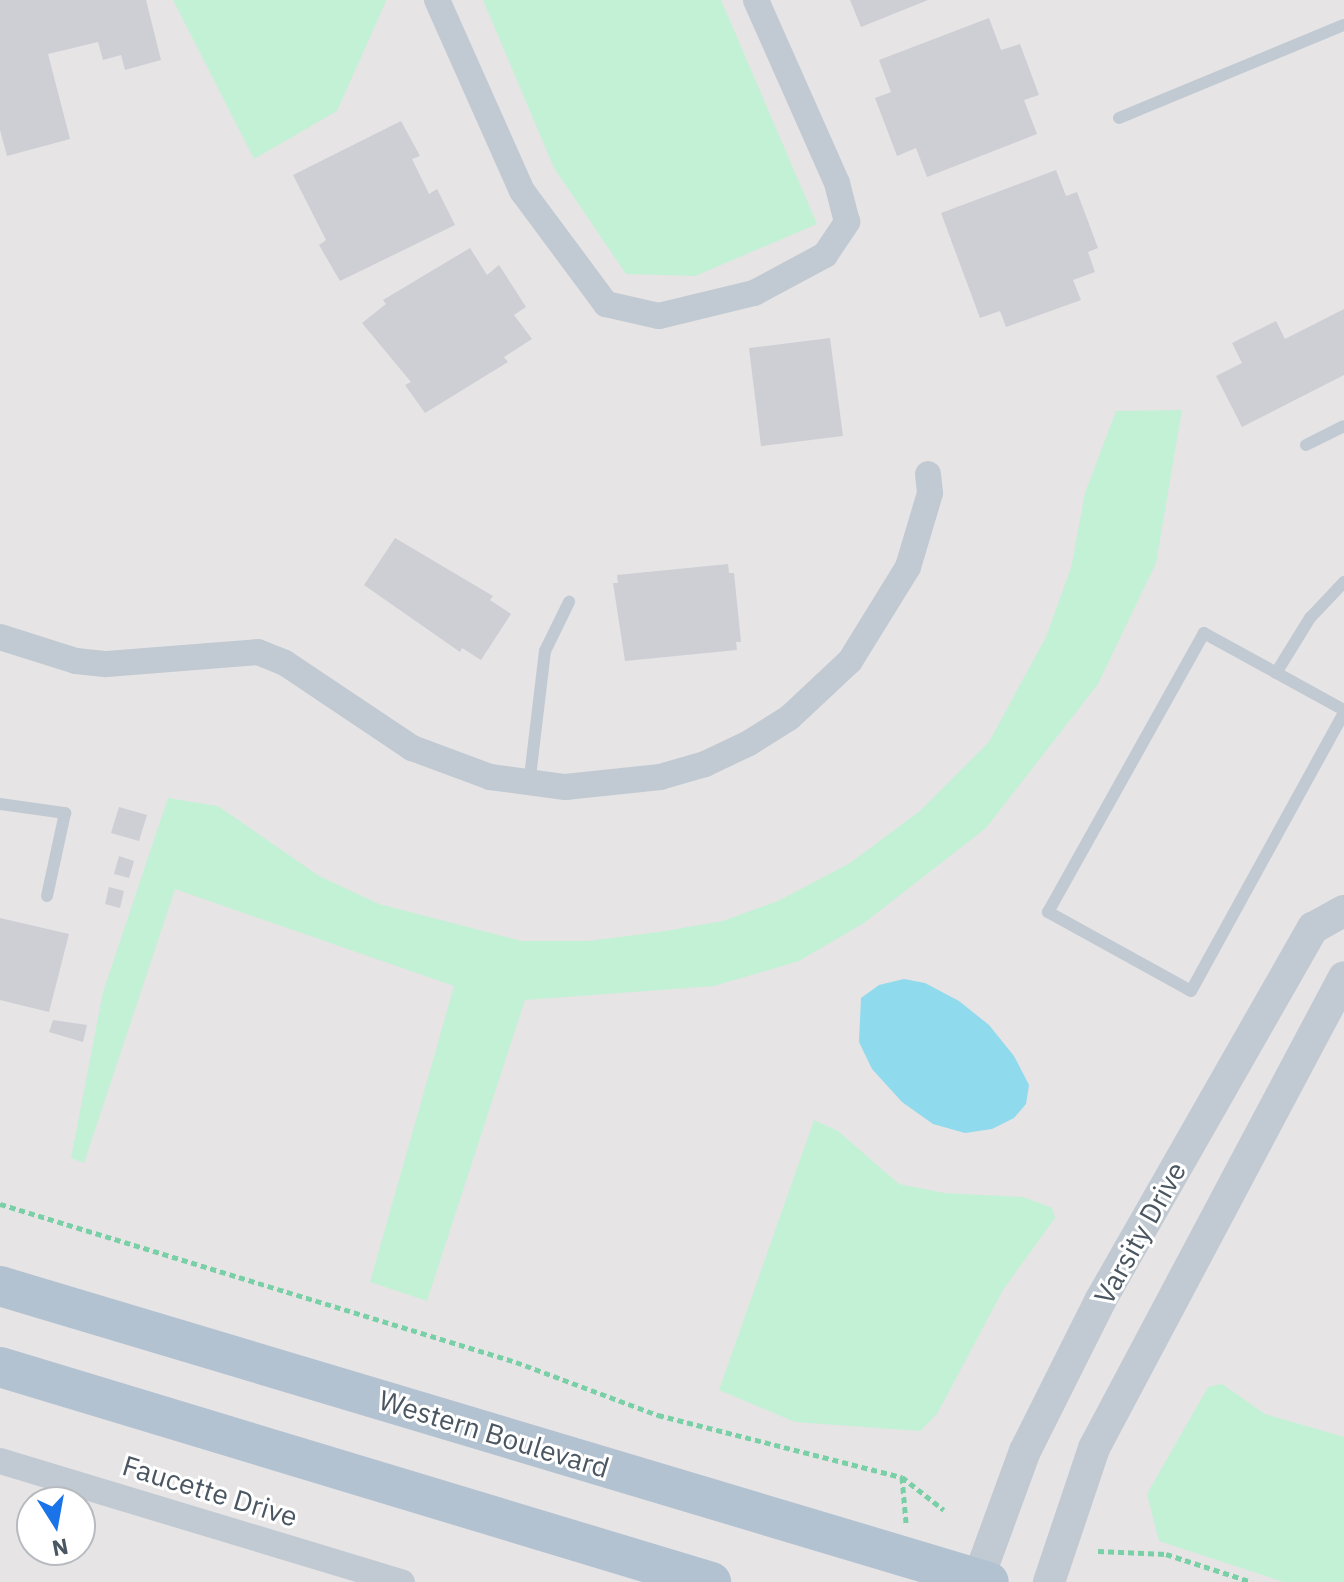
<!DOCTYPE html>
<style>
body{margin:0}
#map{position:relative;width:1344px;height:1582px;overflow:hidden;background:#f5f3f3;font-family:"IBM Plex Sans",sans-serif}
div>[style]{position:absolute}
.education>*{inset:0;background:#e6e4e5}
.green>*{inset:0;background:#c3f1d5}
.water>*{inset:0;background:#90daee}
.building>*{inset:0;background:#cdcfd5}
.path>*{height:5px;margin-top:-2.5px;transform-origin:0;background:repeating-linear-gradient(90deg,#7ad0a6 0 6px,transparent 0 10px)}
.service>*{height:12px;margin:-6px;padding:0 6px;transform-origin:6px;border-radius:6px;background:#c1cad2}
.minor>*{height:26px;margin:-13px;padding:0 13px;transform-origin:13px;border-radius:13px;background:#c1cad2}
.tertiary>*{height:32px;margin:-16px;padding:0 16px;transform-origin:16px;border-radius:16px;background:#c1cad2}
.primary>*{height:40px;margin:-20px;padding:0 20px;transform-origin:20px;border-radius:20px;background:#b3c2d1}
span{translate:-50% -50%;white-space:nowrap;text-align:center;line-height:1.15;-webkit-text-stroke:6px #fff;paint-order:stroke}
.street-label{font-size:28px;color:#4a5661}
.north{position:absolute;left:16px;top:1486px;width:80px;height:80px;box-sizing:border-box;background:#fff;border:2px solid #b7bbc0;border-radius:50%;rotate:169deg;font-size:22px;font-weight:700;line-height:32px;text-align:center;color:#4a5661}
.north::after{content:'';display:block;margin:auto;width:28px;height:36px;background:#1a73e8;clip-path:polygon(50% 0,100% 100%,50% 72%,0 100%)}
</style>
<div id="map">
<div class="education">
<i style="clip-path:polygon(evenodd,0 0,1344px 0,1344px 1582px,0 1582px,0 0,32px 1502px,80px 1502px,80px 1550px,32px 1550px,32px 1502px)"></i>
</div>
<div class="green">
<i style="clip-path:polygon(173px 0,386px 0,386px 1px,337px 111px,254px 159px)"></i>
<i style="clip-path:polygon(483px 0,721px 0,817px 224px,695px 276px,626px 274px,554px 168px)"></i>
<i style="clip-path:polygon(1182px 410px,1156px 563px,1098px 684px,986px 828px,864px 923px,799px 961px,714px 986px,525px 1000px,427px 1301px,370px 1282px,454px 986px,175px 889px,84px 1163px,71px 1158px,103px 992px,168px 798px,218px 806px,319px 876px,379px 904px,522px 941px,588px 941px,659px 932px,723px 921px,778px 901px,850px 863px,920px 811px,989px 742px,1046px 637px,1071px 568px,1085px 493px,1116px 411px)"></i>
<i style="clip-path:polygon(814px 1120px,838px 1131px,899px 1184px,944px 1193px,1023px 1197px,1052px 1208px,1055px 1218px,1003px 1290px,937px 1414px,920px 1431px,795px 1422px,719px 1390px)"></i>
<i style="clip-path:polygon(1222px 1384px,1265px 1414px,1344px 1437px,1344px 1582px,1284px 1582px,1159px 1541px,1147px 1494px,1208px 1387px)"></i>
</div>
<div class="water">
<i style="clip-path:polygon(904px 979px,925px 983px,959px 1001px,989px 1025px,1014px 1056px,1029px 1085px,1026px 1104px,1014px 1118px,992px 1129px,965px 1133px,933px 1124px,902px 1102px,872px 1069px,859px 1042px,861px 998px,879px 985px)"></i>
</div>
<div class="building">
<i style="clip-path:polygon(0 0,146px 0,161px 60px,125px 70px,121px 55px,103px 60px,98px 42px,48px 54px,70px 139px,7px 156px,0 130px)"></i>
<i style="clip-path:polygon(850px 0,928px 0,861px 27px)"></i>
<i style="clip-path:polygon(989px 18px,1001px 50px,1020px 44px,1039px 95px,1024px 100px,1037px 134px,927px 177px,916px 148px,897px 156px,875px 98px,891px 92px,879px 60px)"></i>
<i style="clip-path:polygon(401px 121px,420px 156px,412px 159px,429px 194px,437px 189px,455px 225px,340px 281px,319px 245px,326px 240px,293px 175px)"></i>
<i style="clip-path:polygon(1056px 170px,1066px 196px,1077px 192px,1098px 248px,1088px 252px,1095px 272px,1073px 280px,1081px 300px,1006px 327px,1000px 311px,980px 318px,941px 213px)"></i>
<i style="clip-path:polygon(470px 248px,487px 275px,499px 265px,526px 307px,514px 315px,532px 339px,504px 357px,508px 362px,425px 413px,405px 385px,411px 382px,362px 323px,386px 304px,383px 300px)"></i>
<i style="clip-path:polygon(1344px 309px,1344px 375px,1242px 427px,1216px 376px,1242px 363px,1232px 343px,1276px 321px,1285px 339px)"></i>
<i style="clip-path:polygon(830px 338px,843px 436px,761px 446px,749px 348px)"></i>
<i style="clip-path:polygon(395px 538px,493px 596px,490px 600px,511px 614px,481px 660px,462px 648px,460px 652px,364px 585px)"></i>
<i style="clip-path:polygon(728px 564px,729px 573px,734px 573px,741px 642px,736px 642px,737px 650px,625px 661px,613px 583px,618px 583px,617px 575px)"></i>
<i style="clip-path:polygon(119px 807px,147px 815px,139px 841px,111px 833px)"></i>
<i style="clip-path:polygon(119px 856px,134px 861px,129px 878px,114px 874px)"></i>
<i style="clip-path:polygon(109px 887px,124px 891px,120px 908px,105px 904px)"></i>
<i style="clip-path:polygon(0 918px,69px 934px,49px 1012px,0 1000px)"></i>
<i style="clip-path:polygon(53px 1020px,87px 1025px,83px 1042px,49px 1032px)"></i>
</div>
<div class="path">
<i style="left:0;top:1204px;width:540px;rotate:17.02deg"></i>
<i style="left:516px;top:1362px;width:152px;rotate:20.5deg"></i>
<i style="left:658px;top:1415px;width:252px;rotate:14.3deg"></i>
<i style="left:902px;top:1477px;width:53px;rotate:38.2deg"></i>
<i style="left:902px;top:1477px;width:46px;rotate:85deg"></i>
<i style="left:1098px;top:1551px;width:68px;rotate:2.5deg"></i>
<i style="left:1166px;top:1554px;width:90px;rotate:18deg"></i>
</div>
<div class="service">
<i style="left:1119px;top:118px;width:243px;rotate:-22.5deg"></i>
<i style="left:1306px;top:445px;width:42px;rotate:-26.6deg"></i>
<i style="left:1276px;top:673px;width:65px;rotate:-58.3deg"></i>
<i style="left:1310px;top:618px;width:50px;rotate:-46.6deg"></i>
<i style="left:1344px;top:710px;width:160px;rotate:-151.2deg"></i>
<i style="left:1204px;top:633px;width:320px;rotate:119.2deg"></i>
<i style="left:1048px;top:912px;width:163px;rotate:28.9deg"></i>
<i style="left:1191px;top:991px;width:317px;rotate:-61.2deg"></i>
<i style="left:529px;top:785px;width:135px;rotate:-83.2deg"></i>
<i style="left:545px;top:651px;width:55px;rotate:-63.9deg"></i>
<i style="left:0;top:804px;width:66px;rotate:7.9deg"></i>
<i style="left:65px;top:813px;width:85px;rotate:102.2deg"></i>
</div>
<div class="minor">
<i style="left:437px;top:0;width:209px;rotate:66deg"></i>
<i style="left:522px;top:191px;width:141px;rotate:53.4deg"></i>
<i style="left:606px;top:304px;width:54px;rotate:12.8deg"></i>
<i style="left:659px;top:316px;width:98px;rotate:-13.6deg"></i>
<i style="left:754px;top:293px;width:81px;rotate:-28.2deg"></i>
<i style="left:825px;top:255px;width:40px;rotate:-56deg"></i>
<i style="left:847px;top:222px;width:40px;rotate:-104.4deg"></i>
<i style="left:837px;top:183px;width:200px;rotate:-113.9deg"></i>
<i style="left:0;top:637px;width:80px;rotate:17.5deg"></i>
<i style="left:76px;top:661px;width:31px;rotate:6deg"></i>
<i style="left:107px;top:664px;width:151px;rotate:-4.5deg"></i>
<i style="left:258px;top:652px;width:29px;rotate:22deg"></i>
<i style="left:285px;top:663px;width:153px;rotate:33.8deg"></i>
<i style="left:412px;top:748px;width:83px;rotate:20.4deg"></i>
<i style="left:490px;top:777px;width:76px;rotate:7.6deg"></i>
<i style="left:565px;top:787px;width:96px;rotate:-6deg"></i>
<i style="left:660px;top:777px;width:47px;rotate:-16.1deg"></i>
<i style="left:705px;top:764px;width:49px;rotate:-25.5deg"></i>
<i style="left:749px;top:743px;width:47px;rotate:-32deg"></i>
<i style="left:789px;top:718px;width:83px;rotate:-43.1deg"></i>
<i style="left:850px;top:661px;width:110px;rotate:-58.3deg"></i>
<i style="left:908px;top:567px;width:77px;rotate:-73.4deg"></i>
<i style="left:930px;top:493px;width:19px;rotate:-96deg"></i>
<i style="left:0;top:1461px;width:420px;rotate:16.8deg"></i>
</div>
<div class="tertiary">
<i style="left:977px;top:1582px;width:140px;rotate:-69.9deg"></i>
<i style="left:1025px;top:1451px;width:168px;rotate:-63.4deg"></i>
<i style="left:1100px;top:1301px;width:430px;rotate:-60.3deg"></i>
<i style="left:1313px;top:928px;width:35px;rotate:-29deg"></i>
<i style="left:1049px;top:1582px;width:141px;rotate:-71.4deg"></i>
<i style="left:1094px;top:1448px;width:533px;rotate:-62.04deg"></i>
</div>
<div class="primary">
<i style="left:0;top:1286px;width:1032px;rotate:16.66deg"></i>
<i style="left:0;top:1367px;width:743px;rotate:16.82deg"></i>
</div>
<div class="street-label">
<span style="left:1140px;top:1233px;rotate:-61deg">Varsity Drive</span>
<span style="left:494px;top:1434px;rotate:17deg">Western Boulevard</span>
<span style="left:210px;top:1491px;rotate:17deg">Faucette Drive</span>
</div>
<div class="north">N</div>
</div>
